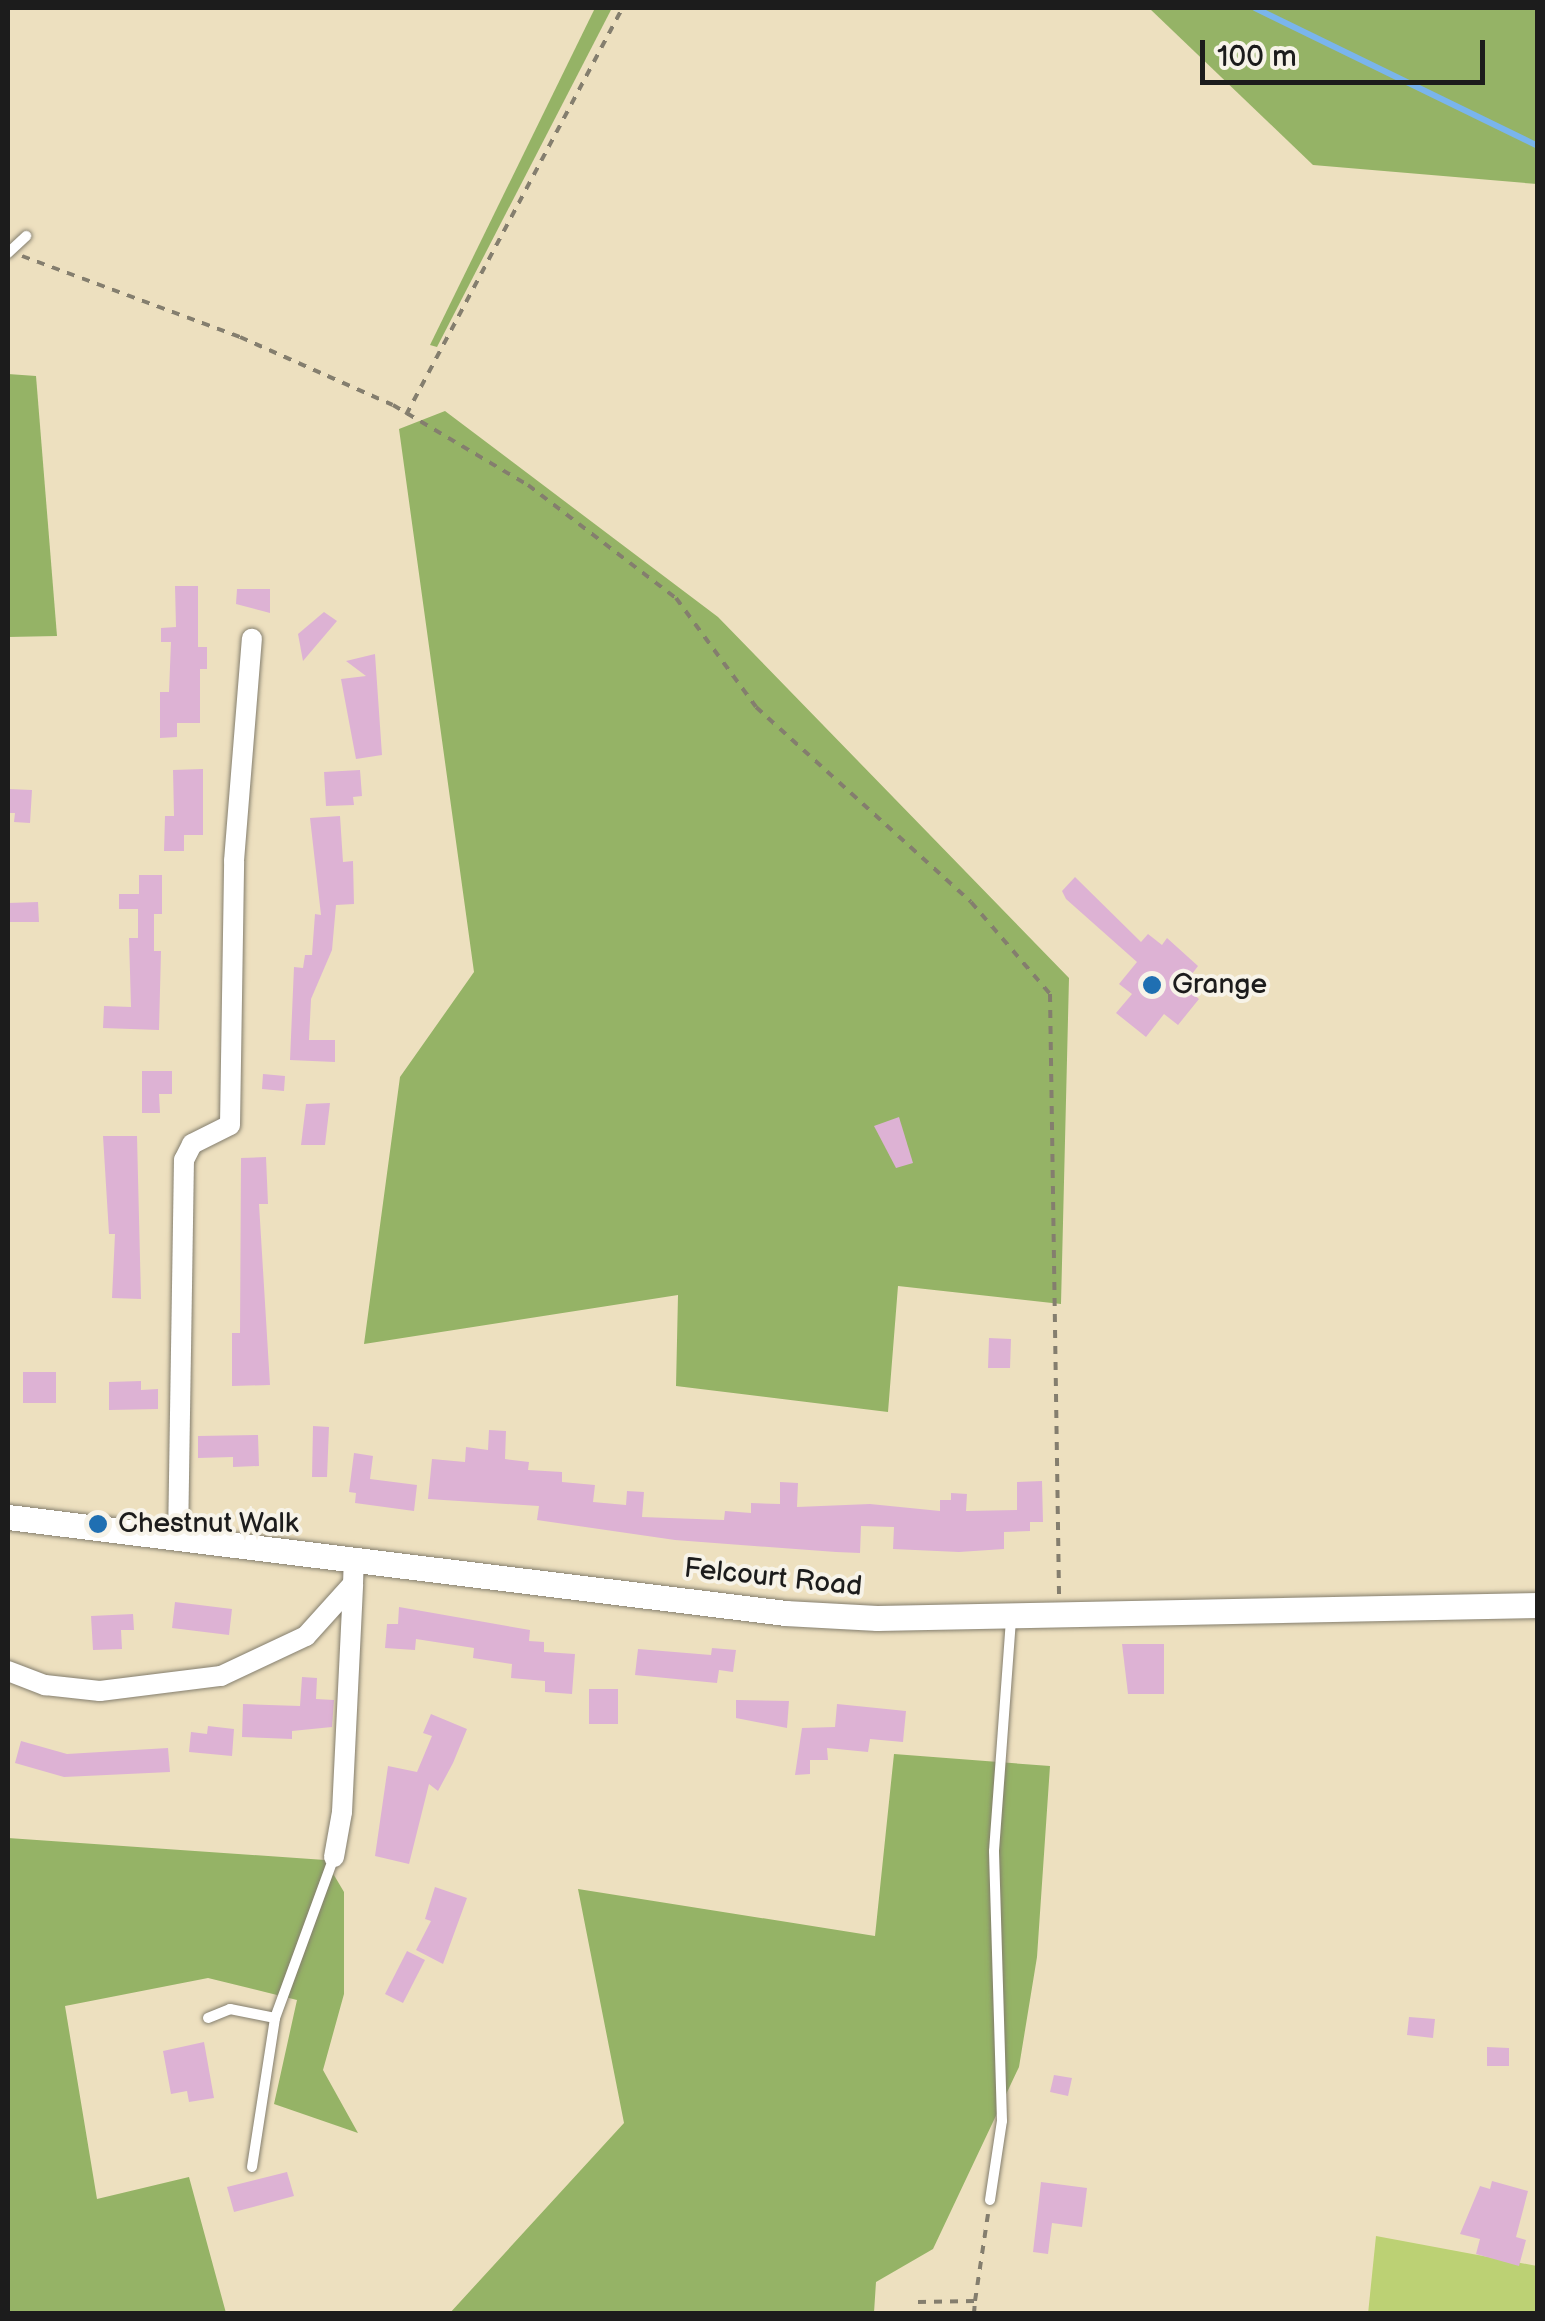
<!DOCTYPE html>
<style>
body{margin:0}
#map{position:relative;width:1545px;height:2321px;overflow:hidden;background:#ede0bf;font-family:"Balsamiq Sans",sans-serif}
div>[style]{position:absolute}
.green>*{inset:0;background:#bcd174}
.forest>*{inset:0;background:#95b366}
.stream>*{height:6px;margin:-3px;padding:0 3px;transform-origin:3px;border-radius:3px;background:#7ab5ec}
.building>*{inset:0;background:#ddb2d4}
.path>*{height:4px;margin-top:-2px;transform-origin:0;background:repeating-linear-gradient(90deg,#847e6e 0 8px,transparent 0 16px)}
.roads{filter:drop-shadow(0 0 2px #847e6e) drop-shadow(0 0 2px #847e6e)}
.service>*{height:10px;margin:-5px;padding:0 5px;transform-origin:5px;border-radius:5px;background:#fff}
.minor>*{height:20px;margin:-10px;padding:0 10px;transform-origin:10px;border-radius:10px;background:#fff}
.tertiary>*{height:25px;margin:-12.5px;padding:0 12.5px;transform-origin:12.5px;border-radius:12.5px;background:#fff}
.dots>*{width:28px;height:28px;translate:-50% -50%;box-sizing:border-box;border:5px solid #f7f3e8;border-radius:50%}
span{translate:-50% -50%;white-space:nowrap;text-align:center;line-height:1.15;-webkit-text-stroke:8px #f7f3e8;paint-order:stroke}
.poi-label{font-size:28px;color:#1c1c1c}
.left{translate:0 -50%;text-align:left}
.street-label{font-size:28px;color:#1c1c1c}
.frame{position:absolute;inset:0;border:10px solid #1c1c1c;pointer-events:none}
.scale{position:absolute;left:1200px;top:40px;width:285px;height:45px;box-sizing:border-box;border:5px solid #1c1c1c;border-top:0;padding-left:12px;font-size:30px;line-height:35px;white-space:nowrap;color:#1c1c1c;-webkit-text-stroke:8px #f7f3e8;paint-order:stroke}
</style>
<div id="map">
<div class="green">
<i style="clip-path:polygon(1376px 2236px,1537px 2266px,1537px 2313px,1368px 2314px)"></i>
</div>
<div class="forest">
<i style="clip-path:polygon(595px 8px,612px 8px,437px 347px,430px 345px)"></i>
<i style="clip-path:polygon(1149px 8px,1537px 8px,1537px 184px,1313px 165px)"></i>
<i style="clip-path:polygon(8px 374px,36px 376px,57px 636px,8px 637px)"></i>
<i style="clip-path:polygon(445px 411px,718px 617px,1069px 978px,1061px 1304px,898px 1286px,888px 1412px,676px 1386px,678px 1295px,364px 1344px,400px 1077px,474px 972px,399px 429px)"></i>
<i style="clip-path:polygon(894px 1754px,1050px 1766px,1037px 1957px,1019px 2067px,933px 2249px,876px 2282px,874px 2313px,449px 2314px,624px 2123px,578px 1889px,875px 1936px)"></i>
<i style="clip-path:polygon(8px 1838px,325px 1860px,344px 1892px,344px 1994px,323px 2070px,358px 2133px,274px 2104px,297px 2000px,208px 1978px,65px 2006px,97px 2199px,189px 2177px,226px 2313px,8px 2313px)"></i>
</div>
<div class="stream">
<i style="left:1255px;top:8px;width:315px;rotate:26deg"></i>
</div>
<div class="building">
<i style="clip-path:polygon(175px 586px,198px 586px,198px 647px,207px 647px,207px 669px,200px 669px,200px 723px,177px 723px,177px 737px,160px 738px,160px 692px,169px 692px,171px 642px,161px 642px,161px 628px,176px 627px)"></i>
<i style="clip-path:polygon(237px 589px,270px 589px,270px 613px,236px 604px)"></i>
<i style="clip-path:polygon(324px 612px,337px 621px,303px 661px,298px 634px)"></i>
<i style="clip-path:polygon(375px 654px,382px 755px,356px 759px,341px 679px,366px 676px,346px 661px)"></i>
<i style="clip-path:polygon(203px 769px,203px 835px,184px 835px,184px 851px,164px 851px,165px 816px,174px 816px,173px 770px)"></i>
<i style="clip-path:polygon(360px 770px,362px 796px,353px 797px,354px 805px,326px 806px,324px 772px)"></i>
<i style="clip-path:polygon(8px 789px,32px 790px,30px 823px,14px 822px,15px 813px,8px 813px)"></i>
<i style="clip-path:polygon(340px 816px,343px 862px,353px 861px,354px 904px,336px 905px,332px 950px,311px 999px,309px 1040px,335px 1040px,335px 1062px,290px 1060px,294px 967px,303px 968px,305px 955px,312px 955px,315px 914px,321px 915px,310px 818px)"></i>
<i style="clip-path:polygon(139px 875px,162px 875px,162px 914px,154px 914px,154px 951px,161px 951px,159px 1030px,103px 1028px,104px 1006px,131px 1007px,129px 938px,138px 938px,138px 909px,119px 909px,119px 894px,139px 894px)"></i>
<i style="clip-path:polygon(1075px 877px,1141px 942px,1148px 934px,1162px 945px,1167px 938px,1198px 966px,1183px 986px,1199px 999px,1178px 1025px,1164px 1014px,1146px 1037px,1116px 1013px,1132px 994px,1119px 984px,1137px 962px,1066px 899px,1062px 891px)"></i>
<i style="clip-path:polygon(38px 902px,39px 922px,8px 922px,8px 903px)"></i>
<i style="clip-path:polygon(142px 1071px,172px 1071px,172px 1094px,159px 1094px,160px 1113px,142px 1113px)"></i>
<i style="clip-path:polygon(263px 1074px,285px 1076px,284px 1091px,262px 1089px)"></i>
<i style="clip-path:polygon(330px 1103px,325px 1145px,301px 1145px,306px 1104px)"></i>
<i style="clip-path:polygon(899px 1117px,913px 1163px,896px 1168px,874px 1126px)"></i>
<i style="clip-path:polygon(103px 1136px,137px 1136px,141px 1299px,112px 1298px,115px 1234px,109px 1234px)"></i>
<i style="clip-path:polygon(266px 1157px,268px 1204px,259px 1204px,270px 1385px,232px 1386px,232px 1333px,240px 1333px,241px 1158px)"></i>
<i style="clip-path:polygon(989px 1338px,1011px 1339px,1010px 1368px,988px 1368px)"></i>
<i style="clip-path:polygon(23px 1372px,56px 1372px,56px 1403px,23px 1403px)"></i>
<i style="clip-path:polygon(141px 1381px,141px 1390px,158px 1389px,158px 1409px,109px 1410px,109px 1382px)"></i>
<i style="clip-path:polygon(313px 1426px,329px 1427px,327px 1477px,312px 1477px)"></i>
<i style="clip-path:polygon(489px 1430px,506px 1431px,505px 1459px,529px 1462px,528px 1470px,562px 1472px,562px 1482px,595px 1485px,593px 1502px,626px 1505px,627px 1491px,644px 1492px,642px 1517px,724px 1520px,725px 1511px,751px 1513px,751px 1503px,780px 1504px,780px 1482px,798px 1483px,797px 1507px,870px 1504px,940px 1511px,940px 1500px,951px 1500px,951px 1493px,967px 1494px,966px 1511px,1017px 1510px,1017px 1482px,1042px 1481px,1043px 1522px,1030px 1522px,1030px 1531px,1004px 1532px,1004px 1549px,959px 1552px,893px 1549px,894px 1527px,861px 1526px,860px 1553px,836px 1552px,675px 1540px,537px 1520px,539px 1506px,428px 1499px,432px 1459px,465px 1462px,466px 1447px,488px 1450px)"></i>
<i style="clip-path:polygon(258px 1435px,259px 1466px,233px 1467px,233px 1457px,198px 1458px,198px 1436px)"></i>
<i style="clip-path:polygon(354px 1453px,373px 1456px,370px 1479px,417px 1485px,414px 1511px,355px 1503px,356px 1493px,349px 1492px)"></i>
<i style="clip-path:polygon(175px 1602px,232px 1609px,229px 1635px,172px 1628px)"></i>
<i style="clip-path:polygon(399px 1607px,530px 1630px,529px 1641px,544px 1642px,544px 1652px,575px 1654px,572px 1694px,545px 1692px,545px 1681px,511px 1678px,512px 1664px,473px 1658px,474px 1648px,416px 1639px,415px 1650px,385px 1648px,387px 1624px,398px 1624px)"></i>
<i style="clip-path:polygon(133px 1614px,134px 1630px,121px 1630px,122px 1649px,93px 1650px,91px 1616px)"></i>
<i style="clip-path:polygon(1122px 1644px,1164px 1644px,1164px 1694px,1128px 1694px)"></i>
<i style="clip-path:polygon(712px 1648px,736px 1650px,733px 1672px,719px 1670px,717px 1683px,635px 1675px,638px 1649px,711px 1655px)"></i>
<i style="clip-path:polygon(302px 1677px,317px 1678px,316px 1699px,334px 1700px,332px 1727px,292px 1731px,292px 1739px,242px 1737px,243px 1704px,300px 1706px)"></i>
<i style="clip-path:polygon(589px 1689px,618px 1689px,618px 1724px,589px 1724px)"></i>
<i style="clip-path:polygon(736px 1700px,789px 1701px,787px 1728px,736px 1718px)"></i>
<i style="clip-path:polygon(837px 1704px,906px 1711px,903px 1742px,870px 1739px,868px 1752px,827px 1748px,828px 1760px,810px 1760px,810px 1774px,795px 1775px,802px 1728px,835px 1727px)"></i>
<i style="clip-path:polygon(431px 1714px,467px 1729px,453px 1763px,438px 1791px,429px 1784px,409px 1864px,375px 1856px,388px 1766px,417px 1772px,432px 1736px,423px 1733px)"></i>
<i style="clip-path:polygon(208px 1726px,234px 1729px,232px 1756px,189px 1752px,191px 1732px,207px 1734px)"></i>
<i style="clip-path:polygon(21px 1741px,67px 1754px,168px 1748px,170px 1772px,64px 1777px,15px 1763px)"></i>
<i style="clip-path:polygon(435px 1887px,467px 1898px,443px 1964px,416px 1950px,431px 1921px,425px 1919px)"></i>
<i style="clip-path:polygon(407px 1951px,425px 1960px,403px 2003px,385px 1994px)"></i>
<i style="clip-path:polygon(1409px 2017px,1435px 2019px,1433px 2038px,1407px 2035px)"></i>
<i style="clip-path:polygon(204px 2042px,214px 2098px,189px 2102px,187px 2091px,171px 2094px,163px 2051px)"></i>
<i style="clip-path:polygon(1487px 2047px,1509px 2048px,1509px 2066px,1487px 2066px)"></i>
<i style="clip-path:polygon(1054px 2075px,1072px 2078px,1068px 2096px,1050px 2092px)"></i>
<i style="clip-path:polygon(287px 2172px,294px 2196px,234px 2212px,227px 2187px)"></i>
<i style="clip-path:polygon(1492px 2181px,1528px 2191px,1516px 2237px,1526px 2240px,1519px 2266px,1476px 2254px,1480px 2239px,1460px 2234px,1480px 2186px,1490px 2189px)"></i>
<i style="clip-path:polygon(1041px 2182px,1087px 2188px,1082px 2227px,1052px 2223px,1048px 2254px,1033px 2252px)"></i>
</div>
<div class="path">
<i style="left:22px;top:256px;width:233px;rotate:20.4deg"></i>
<i style="left:240px;top:337px;width:167px;rotate:24deg"></i>
<i style="left:393px;top:405px;width:157px;rotate:30.7deg"></i>
<i style="left:528px;top:485px;width:186px;rotate:37.4deg"></i>
<i style="left:676px;top:598px;width:135px;rotate:53.7deg"></i>
<i style="left:756px;top:707px;width:290px;rotate:42.2deg"></i>
<i style="left:971px;top:902px;width:121px;rotate:49.3deg"></i>
<i style="left:1050px;top:994px;width:601px;rotate:89.14deg"></i>
<i style="left:406px;top:415px;width:461px;rotate:-62deg"></i>
<i style="left:918px;top:2302px;width:57px;rotate:-1deg"></i>
<i style="left:975px;top:2301px;width:88px;rotate:-81.5deg"></i>
<i style="left:974px;top:2314px;width:13px;rotate:-86deg"></i>
</div>
<div class="roads">
<div class="service">
<i style="left:8px;top:253px;width:25px;rotate:-43deg"></i>
<i style="left:208px;top:2018px;width:24px;rotate:-22deg"></i>
<i style="left:230px;top:2009px;width:46px;rotate:11.3deg"></i>
<i style="left:252px;top:2167px;width:151px;rotate:-81.2deg"></i>
<i style="left:275px;top:2018px;width:171px;rotate:-69.9deg"></i>
<i style="left:990px;top:2200px;width:80px;rotate:-81.4deg"></i>
<i style="left:1002px;top:2121px;width:270px;rotate:-91.7deg"></i>
<i style="left:994px;top:1851px;width:235px;rotate:-85.8deg"></i>
</div>
<div class="minor">
<i style="left:178px;top:1541px;width:381px;rotate:-89.1deg"></i>
<i style="left:184px;top:1160px;width:18px;rotate:-63deg"></i>
<i style="left:192px;top:1144px;width:42px;rotate:-26.6deg"></i>
<i style="left:230px;top:1125px;width:264px;rotate:-89.1deg"></i>
<i style="left:234px;top:861px;width:223px;rotate:-85.4deg"></i>
<i style="left:8px;top:1671px;width:40px;rotate:21deg"></i>
<i style="left:45px;top:1685px;width:55px;rotate:6.2deg"></i>
<i style="left:100px;top:1691px;width:122px;rotate:-7.1deg"></i>
<i style="left:221px;top:1676px;width:94px;rotate:-25.2deg"></i>
<i style="left:306px;top:1636px;width:70px;rotate:-47.9deg"></i>
<i style="left:353px;top:1584px;width:25px;rotate:-88deg"></i>
<i style="left:334px;top:1857px;width:46px;rotate:-79.9deg"></i>
<i style="left:342px;top:1812px;width:228px;rotate:-87.2deg"></i>
</div>
<div class="tertiary">
<i style="left:8px;top:1517px;width:783px;rotate:7.04deg"></i>
<i style="left:785px;top:1613px;width:92px;rotate:3.1deg"></i>
<i style="left:877px;top:1618px;width:661px;rotate:-1.13deg"></i>
</div>
</div>
<div class="dots">
<i style="left:1152px;top:985px;background:#1f6fb2"></i>
<i style="left:98px;top:1524px;background:#1f6fb2"></i>
</div>
<div class="poi-label">
<span class="left" style="left:1172px;top:985px">Grange</span>
<span class="left" style="left:118px;top:1524px">Chestnut Walk</span>
</div>
<div class="street-label">
<span style="left:773px;top:1578px;rotate:6deg">Felcourt Road</span>
</div>
<div class="frame"></div>
<div class="scale">100 m</div>
</div>
